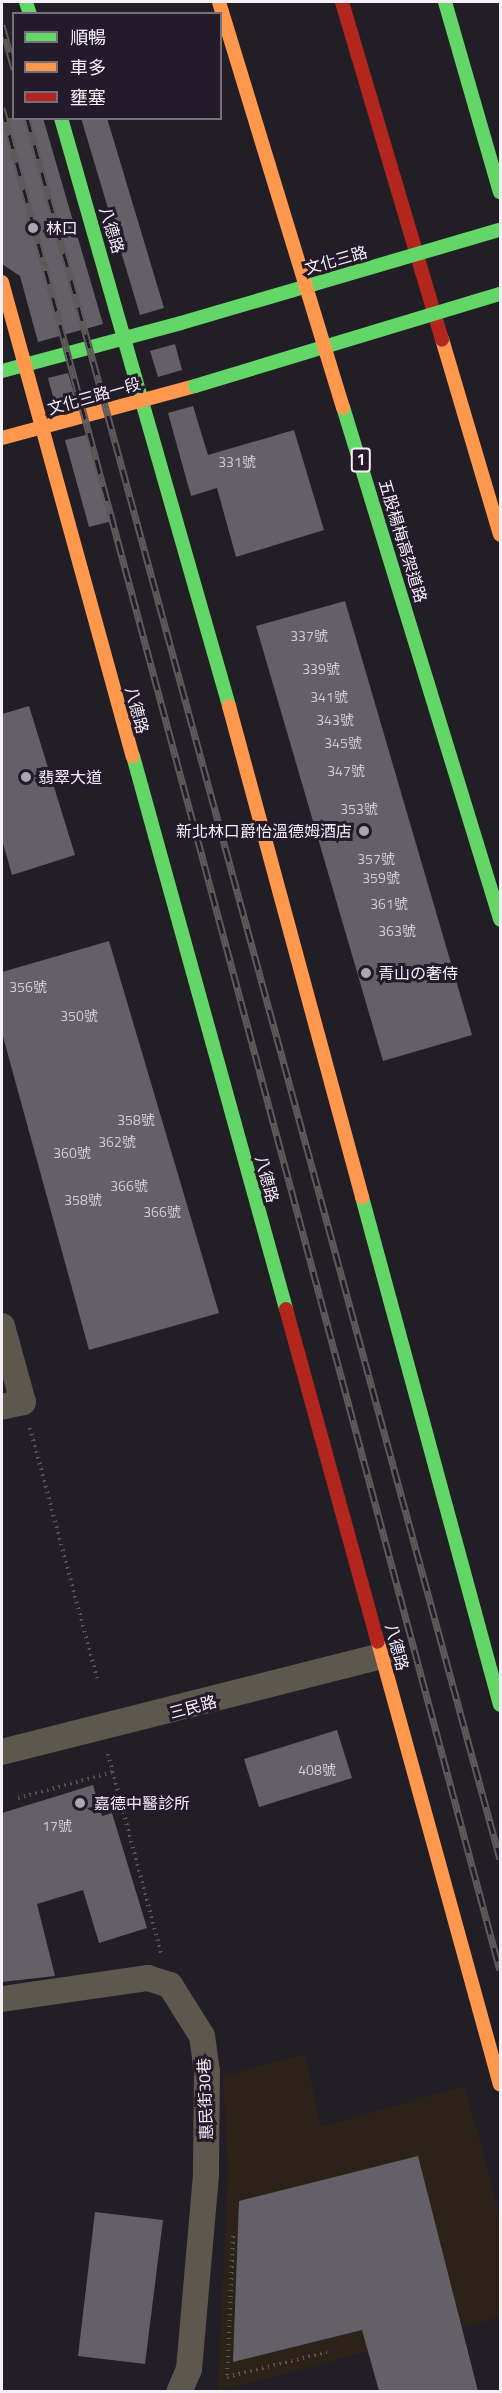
<!DOCTYPE html>
<meta charset="utf-8">
<style>
body{margin:0}
#map{position:relative;width:502px;height:2393px;overflow:hidden;background:#221e26;font-family:"Titillium Web","Noto Sans TC","Noto Sans JP",sans-serif}
div>[style]{position:absolute}
.commercial>*{inset:0;background:#2d2217}
.building>*{inset:0;background:#636067}
.path>*{height:4px;margin-top:-2px;transform-origin:0;background:repeating-linear-gradient(90deg,#5a5552 0 1.5px,transparent 0 6px)}
.street>*{height:26px;margin:-13px;padding:0 13px;transform-origin:13px;border-radius:13px;background:#5d574e}
.fast>*{height:14px;margin:-7px;padding:0 7px;transform-origin:7px;border-radius:7px;background:#63d668}
.slow>*{height:14px;margin:-7px;padding:0 7px;transform-origin:7px;border-radius:7px;background:#ff974d}
.jam>*{height:14px;margin:-7px;padding:0 7px;transform-origin:7px;border-radius:7px;background:#b3261e}
.rail>*{height:7px;margin-top:-3.5px;transform-origin:0;background:repeating-linear-gradient(90deg,#231a2a 0 14px,#5e5a59 0 28px);box-sizing:border-box;border-block:2px solid #5e5a59}
.fast-bridge>*{height:14px;margin:-7px;padding:0 7px;transform-origin:7px;border-radius:7px;background:#63d668}
.slow-bridge>*{height:14px;margin:-7px;padding:0 7px;transform-origin:7px;border-radius:7px;background:#ff974d}
.dots>*{width:16px;height:16px;translate:-50% -50%;box-sizing:border-box;border:3px solid #231a2a;border-radius:50%}
span{translate:-50% -50%;white-space:nowrap;text-align:center;line-height:1.15;-webkit-text-stroke:6px #231a2a;paint-order:stroke}
.number-label{font-size:14px;color:#d0cbd5}
.number-label span{-webkit-text-stroke-width:0}
.shield-label span{padding:2px 4px;background:#231a2a;border:2px solid;border-radius:4px;-webkit-text-stroke-width:0}
.shield-label{font-size:15px;color:#f5effa;font-weight:700}
.poi-label{font-size:16px;color:#f5effa}
.left{translate:0 -50%;text-align:left}
.right{translate:-100% -50%;text-align:right}
.street-label{font-size:16px;color:#f5effa}
.frame{position:absolute;inset:0;border:3px solid #f5effa;pointer-events:none}
.legend{position:absolute;left:12px;top:12px;width:210px;height:108px;box-sizing:border-box;background:#231a2a;border:2px solid #776f7d;margin:0;padding:8px 10px;list-style:none;font-size:18px;color:#f5effa}
.legend li{display:flex;align-items:center;gap:12px;height:30px}
.legend b{width:30px;border:2px solid #776f7d}
</style>
<div id="map">
<div class="commercial">
<i style="clip-path:polygon(305px 2054px,321px 2127px,465px 2086px,500px 2217px,500px 2317px,218px 2391px,228px 2169px,223px 2076px)"></i>
</div>
<div class="building">
<i style="clip-path:polygon(2px 118px,43px 118px,103px 324px,38px 342px,20px 276px,2px 264px)"></i>
<i style="clip-path:polygon(81px 118px,107px 118px,164px 308px,140px 315px)"></i>
<i style="clip-path:polygon(175px 344px,182px 370px,158px 377px,150px 351px)"></i>
<i style="clip-path:polygon(68px 373px,76px 399px,55px 404px,48px 378px)"></i>
<i style="clip-path:polygon(193px 406px,208px 455px,294px 430px,324px 530px,236px 557px,217px 488px,191px 496px,168px 413px)"></i>
<i style="clip-path:polygon(86px 435px,112px 521px,89px 527px,65px 440px)"></i>
<i style="clip-path:polygon(345px 601px,472px 1035px,383px 1061px,256px 626px)"></i>
<i style="clip-path:polygon(29px 706px,75px 855px,12px 875px,2px 840px,2px 714px)"></i>
<i style="clip-path:polygon(109px 941px,219px 1313px,89px 1350px,2px 1033px,2px 972px)"></i>
<i style="clip-path:polygon(337px 1730px,352px 1778px,259px 1807px,244px 1759px)"></i>
<i style="clip-path:polygon(93px 1785px,102px 1816px,112px 1813px,147px 1928px,99px 1943px,83px 1890px,37px 1904px,55px 1976px,2px 1982px,2px 1813px)"></i>
<i style="clip-path:polygon(418px 2156px,478px 2391px,379px 2391px,362px 2330px,233px 2362px,239px 2201px)"></i>
<i style="clip-path:polygon(95px 2212px,163px 2220px,145px 2364px,78px 2356px)"></i>
</div>
<div class="path">
<i style="left:30px;top:1428px;width:259px;rotate:75deg"></i>
<i style="left:108px;top:1754px;width:206px;rotate:75.1deg"></i>
<i style="left:18px;top:1798px;width:98px;rotate:-15.3deg"></i>
<i style="left:233px;top:2236px;width:141px;rotate:92.4deg"></i>
<i style="left:227px;top:2377px;width:103px;rotate:-14deg"></i>
</div>
<div class="street">
<i style="left:2px;top:1326px;width:79px;rotate:74.6deg"></i>
<i style="left:23px;top:1402px;width:22px;rotate:167deg"></i>
<i style="left:2px;top:1752px;width:392px;rotate:-14.2deg"></i>
<i style="left:2px;top:1999px;width:148px;rotate:-8.2deg"></i>
<i style="left:148px;top:1978px;width:23px;rotate:18deg"></i>
<i style="left:170px;top:1985px;width:60px;rotate:57.9deg"></i>
<i style="left:202px;top:2036px;width:35px;rotate:82deg"></i>
<i style="left:207px;top:2071px;width:104px;rotate:90.6deg"></i>
<i style="left:206px;top:2175px;width:195px;rotate:95deg"></i>
<i style="left:189px;top:2369px;width:25px;rotate:113deg"></i>
</div>
<div class="fast">
<i style="left:26px;top:2px;width:13px;rotate:72deg"></i>
<i style="left:445px;top:2px;width:198px;rotate:73.9deg"></i>
<i style="left:61px;top:118px;width:612px;rotate:74.05deg"></i>
<i style="left:2px;top:371px;width:185px;rotate:-15deg"></i>
<i style="left:133px;top:756px;width:574px;rotate:74.53deg"></i>
<i style="left:362px;top:1197px;width:526px;rotate:74.8deg"></i>
</div>
<div class="slow">
<i style="left:2px;top:282px;width:492px;rotate:74.6deg"></i>
<i style="left:442px;top:339px;width:204px;rotate:73.5deg"></i>
<i style="left:2px;top:438px;width:200px;rotate:-15.1deg"></i>
<i style="left:229px;top:706px;width:509px;rotate:74.84deg"></i>
<i style="left:378px;top:1642px;width:459px;rotate:74.6deg"></i>
</div>
<div class="jam">
<i style="left:342px;top:2px;width:352px;rotate:73.5deg"></i>
<i style="left:286px;top:1309px;width:345px;rotate:74.6deg"></i>
</div>
<div class="rail">
<i style="left:2px;top:25px;width:46px;rotate:74.7deg"></i>
<i style="left:2px;top:108px;width:1927px;rotate:75.03deg"></i>
<i style="left:27px;top:118px;width:1804px;rotate:74.8deg"></i>
</div>
<div class="fast-bridge">
<i style="left:181px;top:323px;width:332px;rotate:-16.3deg"></i>
<i style="left:195px;top:386px;width:319px;rotate:-16.8deg"></i>
<i style="left:343px;top:407px;width:536px;rotate:72.95deg"></i>
</div>
<div class="slow-bridge">
<i style="left:219px;top:2px;width:424px;rotate:73deg"></i>
</div>
<div class="dots">
<i style="left:33px;top:228px;background:#aba6b0"></i>
<i style="left:26px;top:777px;background:#aba6b0"></i>
<i style="left:364px;top:831px;background:#aba6b0"></i>
<i style="left:366px;top:973px;background:#aba6b0"></i>
<i style="left:80px;top:1803px;background:#aba6b0"></i>
</div>
<div class="number-label">
<span style="left:237px;top:462px">331號</span>
<span style="left:309px;top:636px">337號</span>
<span style="left:321px;top:669px">339號</span>
<span style="left:329px;top:697px">341號</span>
<span style="left:335px;top:720px">343號</span>
<span style="left:343px;top:743px">345號</span>
<span style="left:346px;top:771px">347號</span>
<span style="left:359px;top:809px">353號</span>
<span style="left:376px;top:859px">357號</span>
<span style="left:381px;top:878px">359號</span>
<span style="left:389px;top:904px">361號</span>
<span style="left:397px;top:931px">363號</span>
<span style="left:28px;top:987px">356號</span>
<span style="left:79px;top:1016px">350號</span>
<span style="left:136px;top:1120px">358號</span>
<span style="left:117px;top:1142px">362號</span>
<span style="left:72px;top:1153px">360號</span>
<span style="left:129px;top:1186px">366號</span>
<span style="left:83px;top:1200px">358號</span>
<span style="left:162px;top:1212px">366號</span>
<span style="left:317px;top:1770px">408號</span>
<span style="left:57px;top:1826px">17號</span>
</div>
<div class="shield-label">
<span style="left:361px;top:460px">1</span>
</div>
<div class="poi-label">
<span class="left" style="left:46px;top:228px">林口</span>
<span class="left" style="left:38px;top:777px">翡翠大道</span>
<span class="right" style="left:352px;top:831px">新北林口爵怡溫德姆酒店</span>
<span class="left" style="left:378px;top:973px">青山の奢侍</span>
<span class="left" style="left:94px;top:1803px">嘉德中醫診所</span>
</div>
<div class="street-label">
<span style="left:112px;top:230px;rotate:73deg">八德路</span>
<span style="left:336px;top:260px;rotate:-16deg">文化三路</span>
<span style="left:94px;top:396px;rotate:-16deg">文化三路一段</span>
<span style="left:403px;top:541px;rotate:73deg">五股楊梅高架道路</span>
<span style="left:137px;top:710px;rotate:75deg">八德路</span>
<span style="left:267px;top:1179px;rotate:75deg">八德路</span>
<span style="left:397px;top:1647px;rotate:75deg">八德路</span>
<span style="left:193px;top:1707px;rotate:-15deg">三民路</span>
<span style="left:205px;top:2099px;rotate:-92deg">惠民街30巷</span>
</div>
<div class="frame"></div>
<ul class="legend">
<li><b style="height:8px;background:#63d668"></b>順暢</li>
<li><b style="height:8px;background:#ff974d"></b>車多</li>
<li><b style="height:8px;background:#b3261e"></b>壅塞</li>
</ul>
</div>
